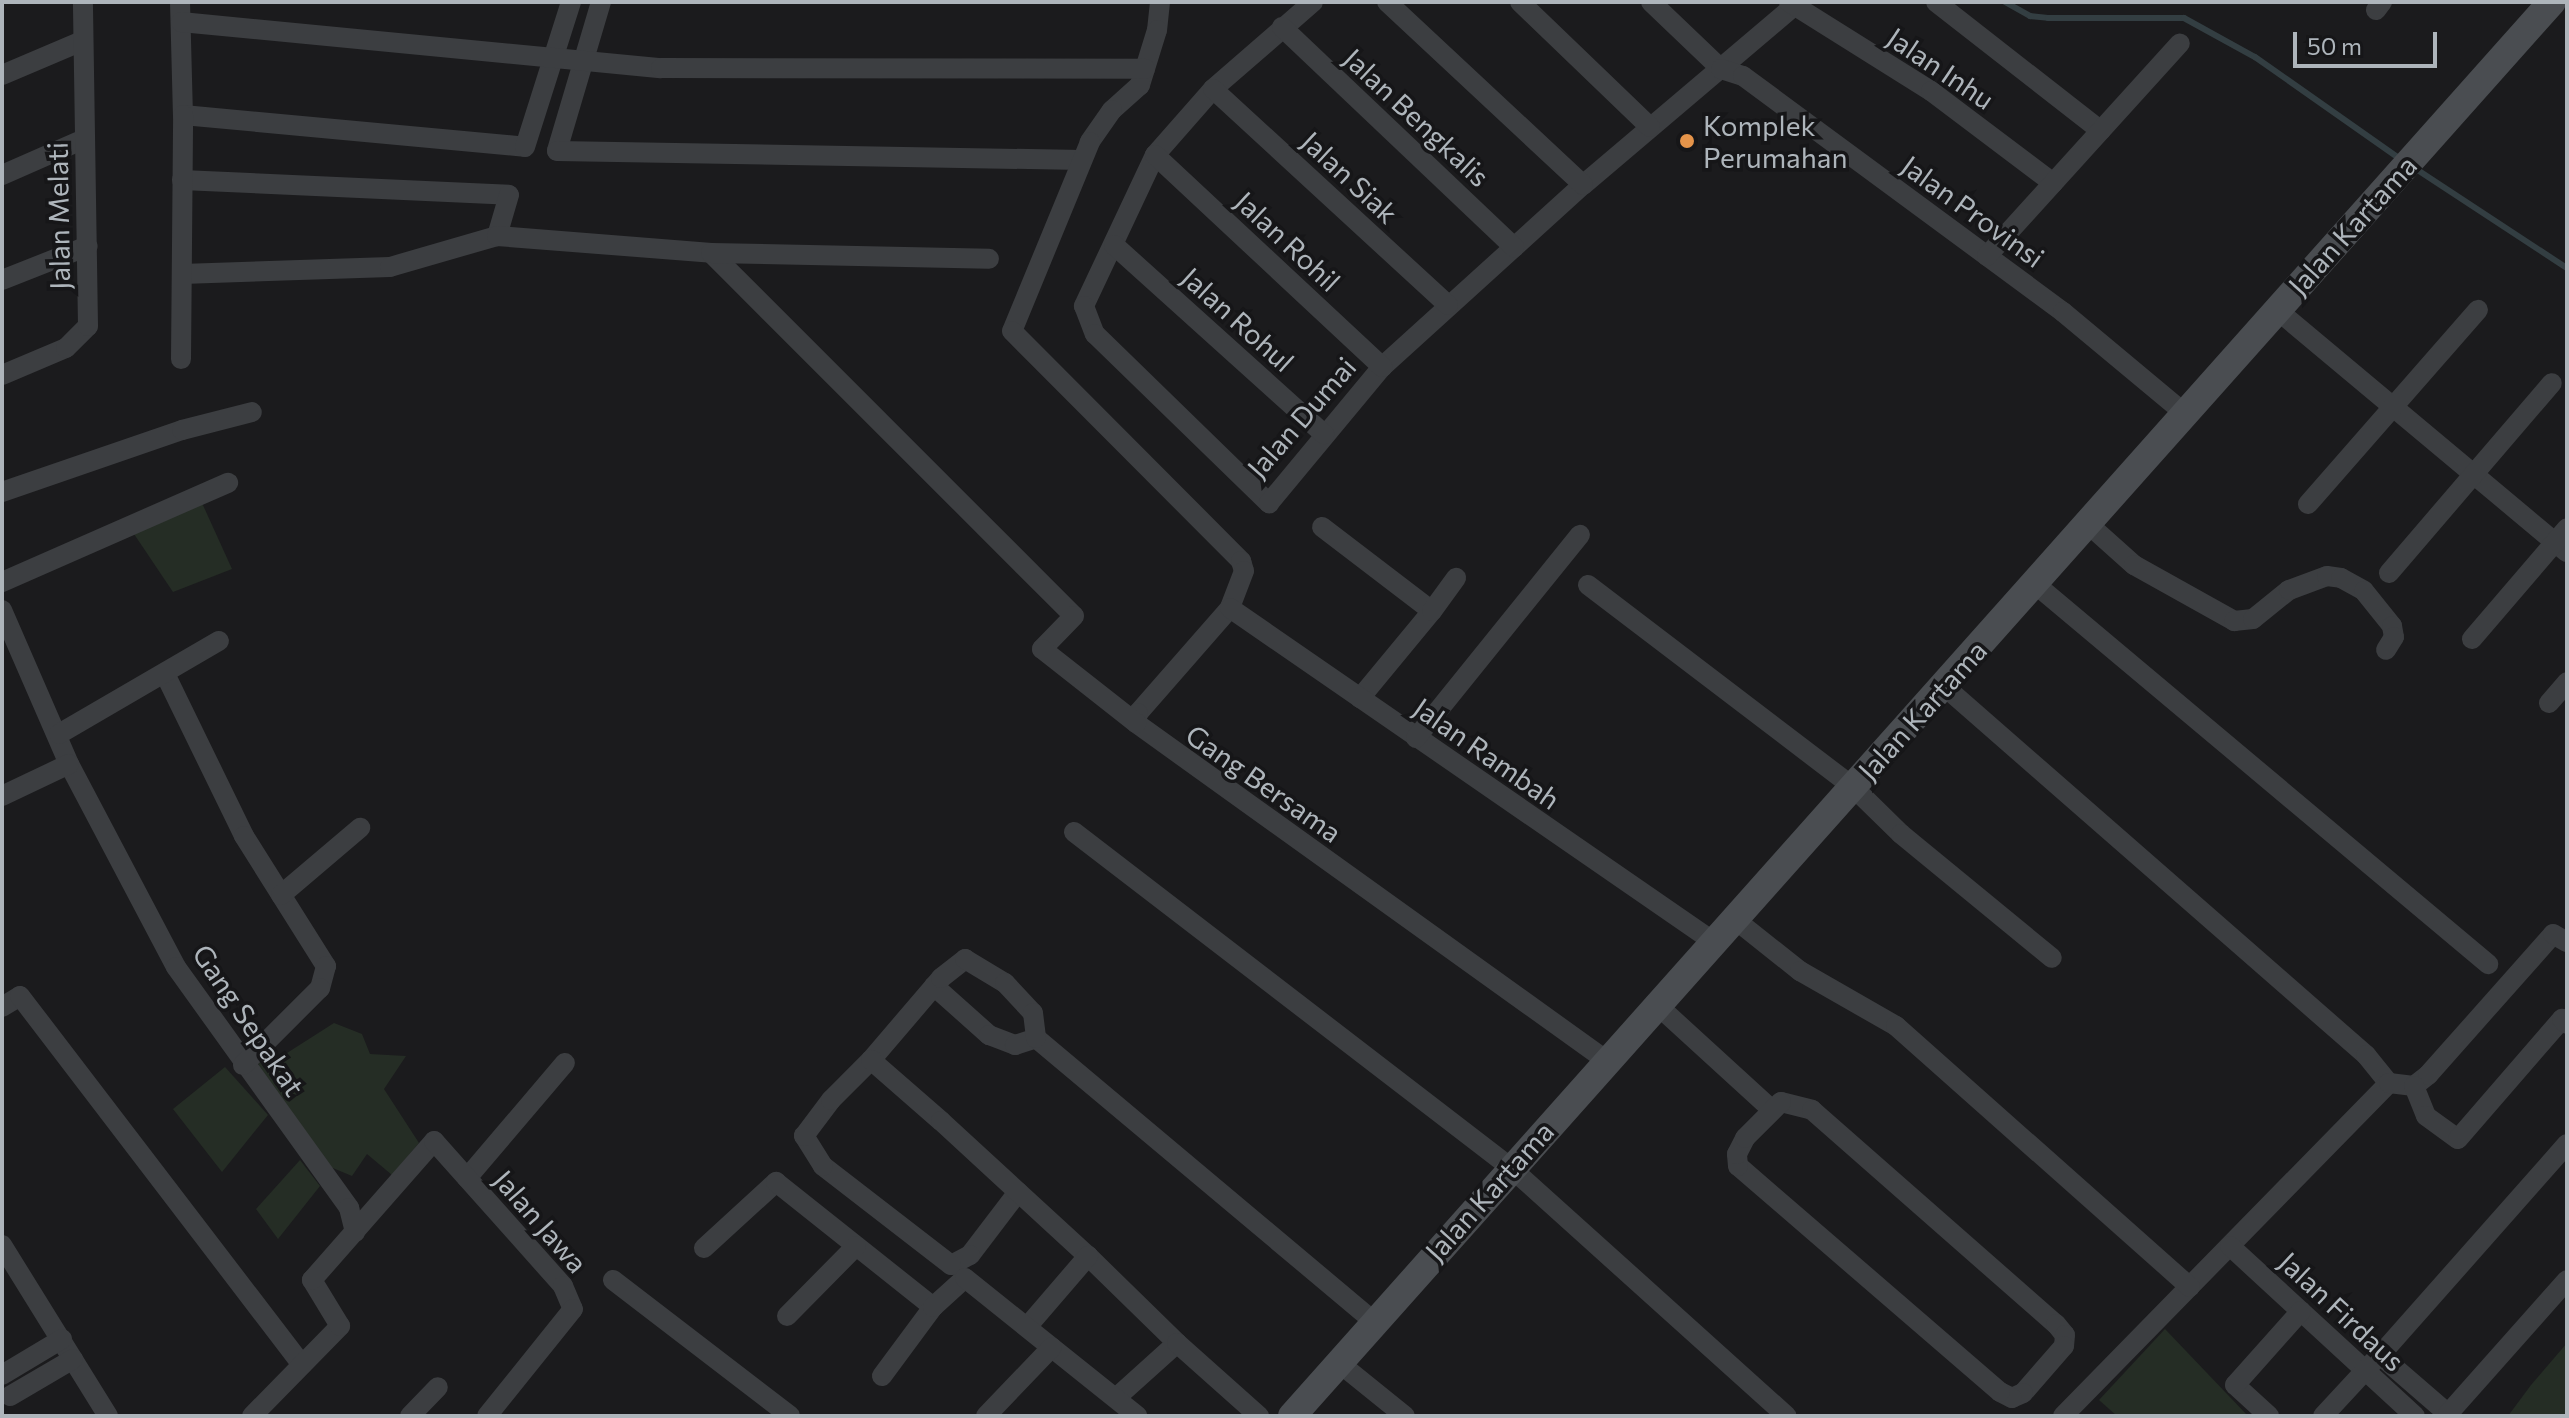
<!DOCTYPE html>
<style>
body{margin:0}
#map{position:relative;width:2569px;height:1418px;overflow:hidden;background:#1b1b1d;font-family:Commissioner,sans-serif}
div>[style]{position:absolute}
.green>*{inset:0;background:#252d25}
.stream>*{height:6px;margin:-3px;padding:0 3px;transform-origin:3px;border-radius:3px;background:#333e42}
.minor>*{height:20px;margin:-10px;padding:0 10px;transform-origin:10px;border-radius:10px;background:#3c3e41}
.secondary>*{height:28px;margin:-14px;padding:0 14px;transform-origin:14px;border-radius:14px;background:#4a4d51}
.dots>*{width:22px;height:22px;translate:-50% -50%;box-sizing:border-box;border:4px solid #161618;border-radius:50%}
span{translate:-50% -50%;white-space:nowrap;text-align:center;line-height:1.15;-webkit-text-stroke:7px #161618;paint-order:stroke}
.street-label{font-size:28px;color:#aeb5bb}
.poi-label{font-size:28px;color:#aeb5bb}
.left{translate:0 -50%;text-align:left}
.frame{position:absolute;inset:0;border:4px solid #aeb5bb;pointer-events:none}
.scale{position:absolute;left:2293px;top:32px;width:144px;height:36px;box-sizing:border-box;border:4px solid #aeb5bb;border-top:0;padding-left:10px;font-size:24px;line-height:28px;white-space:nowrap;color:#aeb5bb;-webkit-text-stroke:6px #161618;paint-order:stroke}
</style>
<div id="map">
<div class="green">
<i style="clip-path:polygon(202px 503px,232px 569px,173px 592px,134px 534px)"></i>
<i style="clip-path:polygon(334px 1023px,362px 1034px,370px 1054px,406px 1056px,384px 1089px,419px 1143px,392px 1175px,367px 1154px,352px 1176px,328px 1166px,256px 1069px,271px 1042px,276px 1060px)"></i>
<i style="clip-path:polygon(225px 1067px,268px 1115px,222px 1172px,173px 1109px)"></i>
<i style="clip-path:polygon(300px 1160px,320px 1186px,278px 1239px,256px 1209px)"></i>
<i style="clip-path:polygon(2165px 1329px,2248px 1416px,2117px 1416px,2099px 1400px)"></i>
<i style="clip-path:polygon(2567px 1343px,2567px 1416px,2508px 1416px,2531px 1385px)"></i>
</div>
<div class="stream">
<i style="left:2005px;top:2px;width:29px;rotate:29deg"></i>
<i style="left:2030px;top:16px;width:18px;rotate:6deg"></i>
<i style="left:2048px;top:18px;width:136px"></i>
<i style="left:2184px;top:18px;width:81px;rotate:28.8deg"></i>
<i style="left:2255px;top:57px;width:177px;rotate:35.1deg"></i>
<i style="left:2413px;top:167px;width:184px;rotate:33.3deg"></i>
</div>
<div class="minor">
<i style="left:180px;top:2px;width:113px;rotate:88.5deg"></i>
<i style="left:183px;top:115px;width:343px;rotate:5.3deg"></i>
<i style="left:525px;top:147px;width:152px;rotate:-72.4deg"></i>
<i style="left:601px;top:2px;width:155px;rotate:106.5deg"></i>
<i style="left:557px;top:151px;width:525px;rotate:0.98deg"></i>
<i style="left:1160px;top:2px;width:28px;rotate:96deg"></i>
<i style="left:1157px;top:30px;width:58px;rotate:107.2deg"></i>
<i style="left:1140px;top:85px;width:38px;rotate:138deg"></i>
<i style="left:1112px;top:110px;width:39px;rotate:125deg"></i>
<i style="left:1090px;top:142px;width:204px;rotate:112.4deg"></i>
<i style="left:1012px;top:331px;width:325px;rotate:45.1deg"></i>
<i style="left:1241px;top:561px;width:10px;rotate:73deg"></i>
<i style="left:1244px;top:571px;width:40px;rotate:111deg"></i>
<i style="left:1230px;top:608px;width:140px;rotate:131.2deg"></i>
<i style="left:1138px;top:713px;width:10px;rotate:101deg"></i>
<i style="left:1136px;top:723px;width:580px;rotate:35.66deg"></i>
<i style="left:1313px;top:2px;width:133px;rotate:139deg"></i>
<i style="left:1213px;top:89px;width:88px;rotate:131.3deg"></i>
<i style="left:1155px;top:155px;width:167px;rotate:115.2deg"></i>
<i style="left:1084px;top:306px;width:30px;rotate:69deg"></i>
<i style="left:1095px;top:334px;width:243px;rotate:44.2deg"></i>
<i style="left:1269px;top:503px;width:177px;rotate:-50.3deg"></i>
<i style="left:1382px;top:367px;width:271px;rotate:-42.2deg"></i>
<i style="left:1583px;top:185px;width:283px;rotate:-40.3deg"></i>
<i style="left:1387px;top:2px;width:268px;rotate:43deg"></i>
<i style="left:1520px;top:2px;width:180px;rotate:43.9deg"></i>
<i style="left:1651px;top:2px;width:97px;rotate:43.7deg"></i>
<i style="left:1721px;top:69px;width:23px;rotate:18deg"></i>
<i style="left:1743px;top:76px;width:398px;rotate:36.4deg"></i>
<i style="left:2063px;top:312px;width:156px;rotate:39.8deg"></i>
<i style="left:1789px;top:2px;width:168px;rotate:32.1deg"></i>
<i style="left:1931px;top:91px;width:153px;rotate:37deg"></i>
<i style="left:1936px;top:2px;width:209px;rotate:38deg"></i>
<i style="left:2376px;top:10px;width:10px;rotate:-53deg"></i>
<i style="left:181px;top:22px;width:482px;rotate:5.5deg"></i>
<i style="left:661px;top:68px;width:484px;rotate:0.1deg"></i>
<i style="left:1282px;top:27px;width:320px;rotate:43.5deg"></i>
<i style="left:2px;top:75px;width:87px;rotate:-23deg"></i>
<i style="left:1213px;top:89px;width:319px;rotate:42.6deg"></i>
<i style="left:1155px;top:155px;width:311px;rotate:43deg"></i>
<i style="left:2px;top:175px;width:90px;rotate:-23.7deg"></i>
<i style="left:182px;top:180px;width:327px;rotate:2.6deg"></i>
<i style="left:509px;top:195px;width:43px;rotate:106.3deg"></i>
<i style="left:1114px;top:245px;width:283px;rotate:42deg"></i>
<i style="left:711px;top:253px;width:513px;rotate:45deg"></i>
<i style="left:1074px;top:616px;width:46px;rotate:134.1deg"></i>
<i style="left:1042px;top:649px;width:120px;rotate:38.2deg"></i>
<i style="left:1987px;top:256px;width:287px;rotate:-47.8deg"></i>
<i style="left:182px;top:274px;width:208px;rotate:-1.9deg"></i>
<i style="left:390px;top:267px;width:111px;rotate:-16.2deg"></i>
<i style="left:497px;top:236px;width:215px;rotate:4.5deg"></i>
<i style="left:711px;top:253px;width:278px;rotate:1.2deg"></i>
<i style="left:2px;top:280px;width:92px;rotate:-21.6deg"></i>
<i style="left:2276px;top:309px;width:379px;rotate:39.9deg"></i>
<i style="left:181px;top:359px;width:244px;rotate:-89.5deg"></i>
<i style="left:2px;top:375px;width:69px;rotate:-22.9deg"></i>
<i style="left:66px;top:348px;width:31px;rotate:-45deg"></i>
<i style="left:88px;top:326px;width:324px;rotate:-90.9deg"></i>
<i style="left:2px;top:492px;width:190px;rotate:-19deg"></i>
<i style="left:182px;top:430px;width:72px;rotate:-14.4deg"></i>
<i style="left:2308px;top:504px;width:258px;rotate:-48.8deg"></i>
<i style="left:2087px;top:523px;width:63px;rotate:41.8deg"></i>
<i style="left:2134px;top:565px;width:115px;rotate:29.2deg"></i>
<i style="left:2234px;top:621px;width:19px;rotate:-6deg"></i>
<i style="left:2253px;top:619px;width:46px;rotate:-38.9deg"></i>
<i style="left:2289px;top:590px;width:40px;rotate:-20.2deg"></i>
<i style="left:2327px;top:576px;width:14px;rotate:8deg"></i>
<i style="left:2341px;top:578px;width:26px;rotate:29deg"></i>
<i style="left:2364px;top:591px;width:45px;rotate:51.3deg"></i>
<i style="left:2392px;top:626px;width:11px;rotate:80deg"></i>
<i style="left:2394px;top:637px;width:15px;rotate:122deg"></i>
<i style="left:1322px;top:527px;width:138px;rotate:37.4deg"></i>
<i style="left:1432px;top:611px;width:113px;rotate:129.6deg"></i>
<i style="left:2389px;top:573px;width:250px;rotate:-49.4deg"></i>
<i style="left:2px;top:582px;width:247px;rotate:-23.7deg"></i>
<i style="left:2034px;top:583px;width:593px;rotate:40deg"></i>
<i style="left:1588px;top:585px;width:333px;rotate:37.3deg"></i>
<i style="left:1853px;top:787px;width:67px;rotate:44.4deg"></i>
<i style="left:1901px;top:834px;width:195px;rotate:39.4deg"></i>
<i style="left:1230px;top:608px;width:588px;rotate:34.61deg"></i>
<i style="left:2px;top:610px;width:168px;rotate:66.5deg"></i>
<i style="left:69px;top:764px;width:229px;rotate:62.2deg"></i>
<i style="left:176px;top:967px;width:297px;rotate:54.3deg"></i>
<i style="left:349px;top:1208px;width:25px;rotate:76deg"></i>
<i style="left:1432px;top:611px;width:41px;rotate:-54deg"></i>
<i style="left:2472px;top:639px;width:146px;rotate:-49.4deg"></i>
<i style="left:166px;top:676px;width:178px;rotate:64deg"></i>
<i style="left:244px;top:836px;width:154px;rotate:57.8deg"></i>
<i style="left:326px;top:966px;width:23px;rotate:105deg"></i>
<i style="left:320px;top:988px;width:109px;rotate:135deg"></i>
<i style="left:1944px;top:686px;width:561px;rotate:41.17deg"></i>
<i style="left:2366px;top:1055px;width:36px;rotate:51deg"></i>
<i style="left:2389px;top:1083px;width:466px;rotate:134.4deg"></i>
<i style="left:2549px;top:703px;width:28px;rotate:-49deg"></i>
<i style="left:59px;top:734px;width:185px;rotate:-30.2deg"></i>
<i style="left:1416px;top:738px;width:261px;rotate:-51.1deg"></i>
<i style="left:2px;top:796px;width:74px;rotate:-25.5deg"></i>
<i style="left:1074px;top:832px;width:550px;rotate:37.54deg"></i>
<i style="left:1510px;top:1167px;width:372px;rotate:42deg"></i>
<i style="left:281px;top:895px;width:104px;rotate:-40.3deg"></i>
<i style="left:1732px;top:917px;width:87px;rotate:38.5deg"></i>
<i style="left:1800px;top:971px;width:111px;rotate:29.8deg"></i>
<i style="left:1896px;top:1026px;width:393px;rotate:41.6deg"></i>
<i style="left:934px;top:986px;width:74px;rotate:41.7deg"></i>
<i style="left:989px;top:1035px;width:28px;rotate:21deg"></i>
<i style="left:1015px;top:1045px;width:22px;rotate:-18deg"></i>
<i style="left:1655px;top:1003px;width:157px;rotate:42.4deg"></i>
<i style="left:2px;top:1007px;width:21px;rotate:-31deg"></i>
<i style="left:20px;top:996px;width:464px;rotate:52.6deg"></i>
<i style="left:1036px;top:1038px;width:440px;rotate:40deg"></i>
<i style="left:871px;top:1060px;width:108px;rotate:-49.5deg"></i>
<i style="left:941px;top:978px;width:31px;rotate:-38deg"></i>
<i style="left:965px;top:959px;width:47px;rotate:31deg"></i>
<i style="left:1005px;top:983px;width:41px;rotate:47deg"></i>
<i style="left:1033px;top:1013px;width:25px;rotate:83deg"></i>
<i style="left:2389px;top:1083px;width:25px;rotate:7deg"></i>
<i style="left:2414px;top:1086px;width:18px;rotate:-38deg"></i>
<i style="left:2428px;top:1075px;width:188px;rotate:-48.4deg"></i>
<i style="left:2553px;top:934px;width:16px;rotate:30deg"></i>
<i style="left:2414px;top:1086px;width:32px;rotate:68deg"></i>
<i style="left:2426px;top:1116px;width:39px;rotate:36deg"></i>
<i style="left:2458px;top:1139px;width:159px;rotate:-49.1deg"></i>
<i style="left:2562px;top:1019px;width:7px;rotate:45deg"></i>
<i style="left:1781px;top:1102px;width:32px;rotate:14deg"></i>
<i style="left:1812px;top:1110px;width:325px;rotate:41.3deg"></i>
<i style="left:2056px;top:1324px;width:14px;rotate:51deg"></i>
<i style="left:2065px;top:1335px;width:11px;rotate:95deg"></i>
<i style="left:2064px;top:1346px;width:62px;rotate:131.1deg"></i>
<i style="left:2023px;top:1393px;width:12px;rotate:156deg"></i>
<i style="left:2012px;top:1398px;width:13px;rotate:-153deg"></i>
<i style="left:2000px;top:1392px;width:346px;rotate:-139.2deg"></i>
<i style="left:1738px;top:1166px;width:12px;rotate:-95deg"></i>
<i style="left:1737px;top:1154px;width:18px;rotate:-63deg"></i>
<i style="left:1745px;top:1138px;width:51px;rotate:-45deg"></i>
<i style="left:2567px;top:1144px;width:282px;rotate:131.5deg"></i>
<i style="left:2380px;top:1355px;width:90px;rotate:40.9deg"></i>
<i style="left:2448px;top:1414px;width:179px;rotate:-48.4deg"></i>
<i style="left:467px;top:1178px;width:151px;rotate:-49.6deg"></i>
<i style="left:1018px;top:1192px;width:79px;rotate:127.3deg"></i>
<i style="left:970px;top:1255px;width:21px;rotate:152deg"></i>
<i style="left:951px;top:1265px;width:162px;rotate:-142.3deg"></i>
<i style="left:823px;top:1166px;width:36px;rotate:-122deg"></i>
<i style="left:804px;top:1136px;width:45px;rotate:-53.1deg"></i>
<i style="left:831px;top:1100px;width:57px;rotate:-45deg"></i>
<i style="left:871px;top:1060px;width:93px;rotate:41.1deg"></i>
<i style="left:941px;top:1121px;width:200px;rotate:42.6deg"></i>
<i style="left:1088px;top:1256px;width:124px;rotate:44.3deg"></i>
<i style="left:1177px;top:1343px;width:82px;rotate:138deg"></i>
<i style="left:2px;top:1245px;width:201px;rotate:58.2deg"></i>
<i style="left:2230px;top:1246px;width:251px;rotate:42.6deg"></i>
<i style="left:704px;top:1248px;width:98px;rotate:-42.5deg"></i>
<i style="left:776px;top:1182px;width:201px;rotate:38.5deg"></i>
<i style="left:613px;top:1280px;width:223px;rotate:37.5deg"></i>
<i style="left:787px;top:1316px;width:98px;rotate:-45.4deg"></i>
<i style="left:1027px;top:1327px;width:94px;rotate:-49.3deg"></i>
<i style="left:1177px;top:1343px;width:110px;rotate:41.7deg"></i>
<i style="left:1338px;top:1362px;width:86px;rotate:38.9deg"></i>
<i style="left:2px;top:1375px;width:70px;rotate:-31deg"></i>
<i style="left:882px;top:1376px;width:86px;rotate:-53.5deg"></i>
<i style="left:933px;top:1307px;width:43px;rotate:-42.2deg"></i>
<i style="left:965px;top:1278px;width:221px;rotate:38.7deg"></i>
<i style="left:10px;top:1396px;width:73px;rotate:-30.4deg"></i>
<i style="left:252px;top:1416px;width:126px;rotate:-45.6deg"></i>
<i style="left:340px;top:1326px;width:54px;rotate:-121.3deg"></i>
<i style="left:312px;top:1280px;width:185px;rotate:-48.7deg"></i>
<i style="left:434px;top:1141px;width:194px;rotate:48.3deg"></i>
<i style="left:563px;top:1286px;width:25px;rotate:67deg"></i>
<i style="left:573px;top:1309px;width:137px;rotate:128.8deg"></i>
<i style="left:410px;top:1416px;width:40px;rotate:-46deg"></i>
<i style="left:986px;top:1416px;width:95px;rotate:-46.3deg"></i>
<i style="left:2269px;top:1416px;width:46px;rotate:-137.6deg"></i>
<i style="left:2235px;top:1385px;width:99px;rotate:-48.3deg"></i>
<i style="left:2323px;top:1416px;width:75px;rotate:-47.2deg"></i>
</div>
<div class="secondary">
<i style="left:1292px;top:1416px;width:1894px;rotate:-48.3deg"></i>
</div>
<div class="dots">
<i style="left:1687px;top:141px;background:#e5944a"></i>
</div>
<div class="street-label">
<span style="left:1941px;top:68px;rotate:34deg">Jalan Inhu</span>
<span style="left:1417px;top:117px;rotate:43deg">Jalan Bengkalis</span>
<span style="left:1350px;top:177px;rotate:43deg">Jalan Siak</span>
<span style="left:1973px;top:211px;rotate:36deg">Jalan Provinsi</span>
<span style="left:58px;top:216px;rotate:-91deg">Jalan Melati</span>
<span style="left:2352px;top:225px;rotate:-48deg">Jalan Kartama</span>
<span style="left:1288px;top:241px;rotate:43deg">Jalan Rohil</span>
<span style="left:1238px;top:319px;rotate:42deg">Jalan Rohul</span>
<span style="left:1301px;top:417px;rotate:-49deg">Jalan Dumai</span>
<span style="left:1922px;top:710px;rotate:-48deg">Jalan Kartama</span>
<span style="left:1487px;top:753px;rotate:35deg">Jalan Rambah</span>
<span style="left:1264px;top:783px;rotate:35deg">Gang Bersama</span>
<span style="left:249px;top:1020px;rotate:56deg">Gang Sepakat</span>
<span style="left:1489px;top:1191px;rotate:-48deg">Jalan Kartama</span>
<span style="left:541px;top:1221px;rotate:49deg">Jalan Jawa</span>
<span style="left:2342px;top:1311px;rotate:43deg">Jalan Firdaus</span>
</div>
<div class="poi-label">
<span class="left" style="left:1703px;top:141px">Komplek<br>Perumahan</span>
</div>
<div class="frame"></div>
<div class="scale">50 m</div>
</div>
